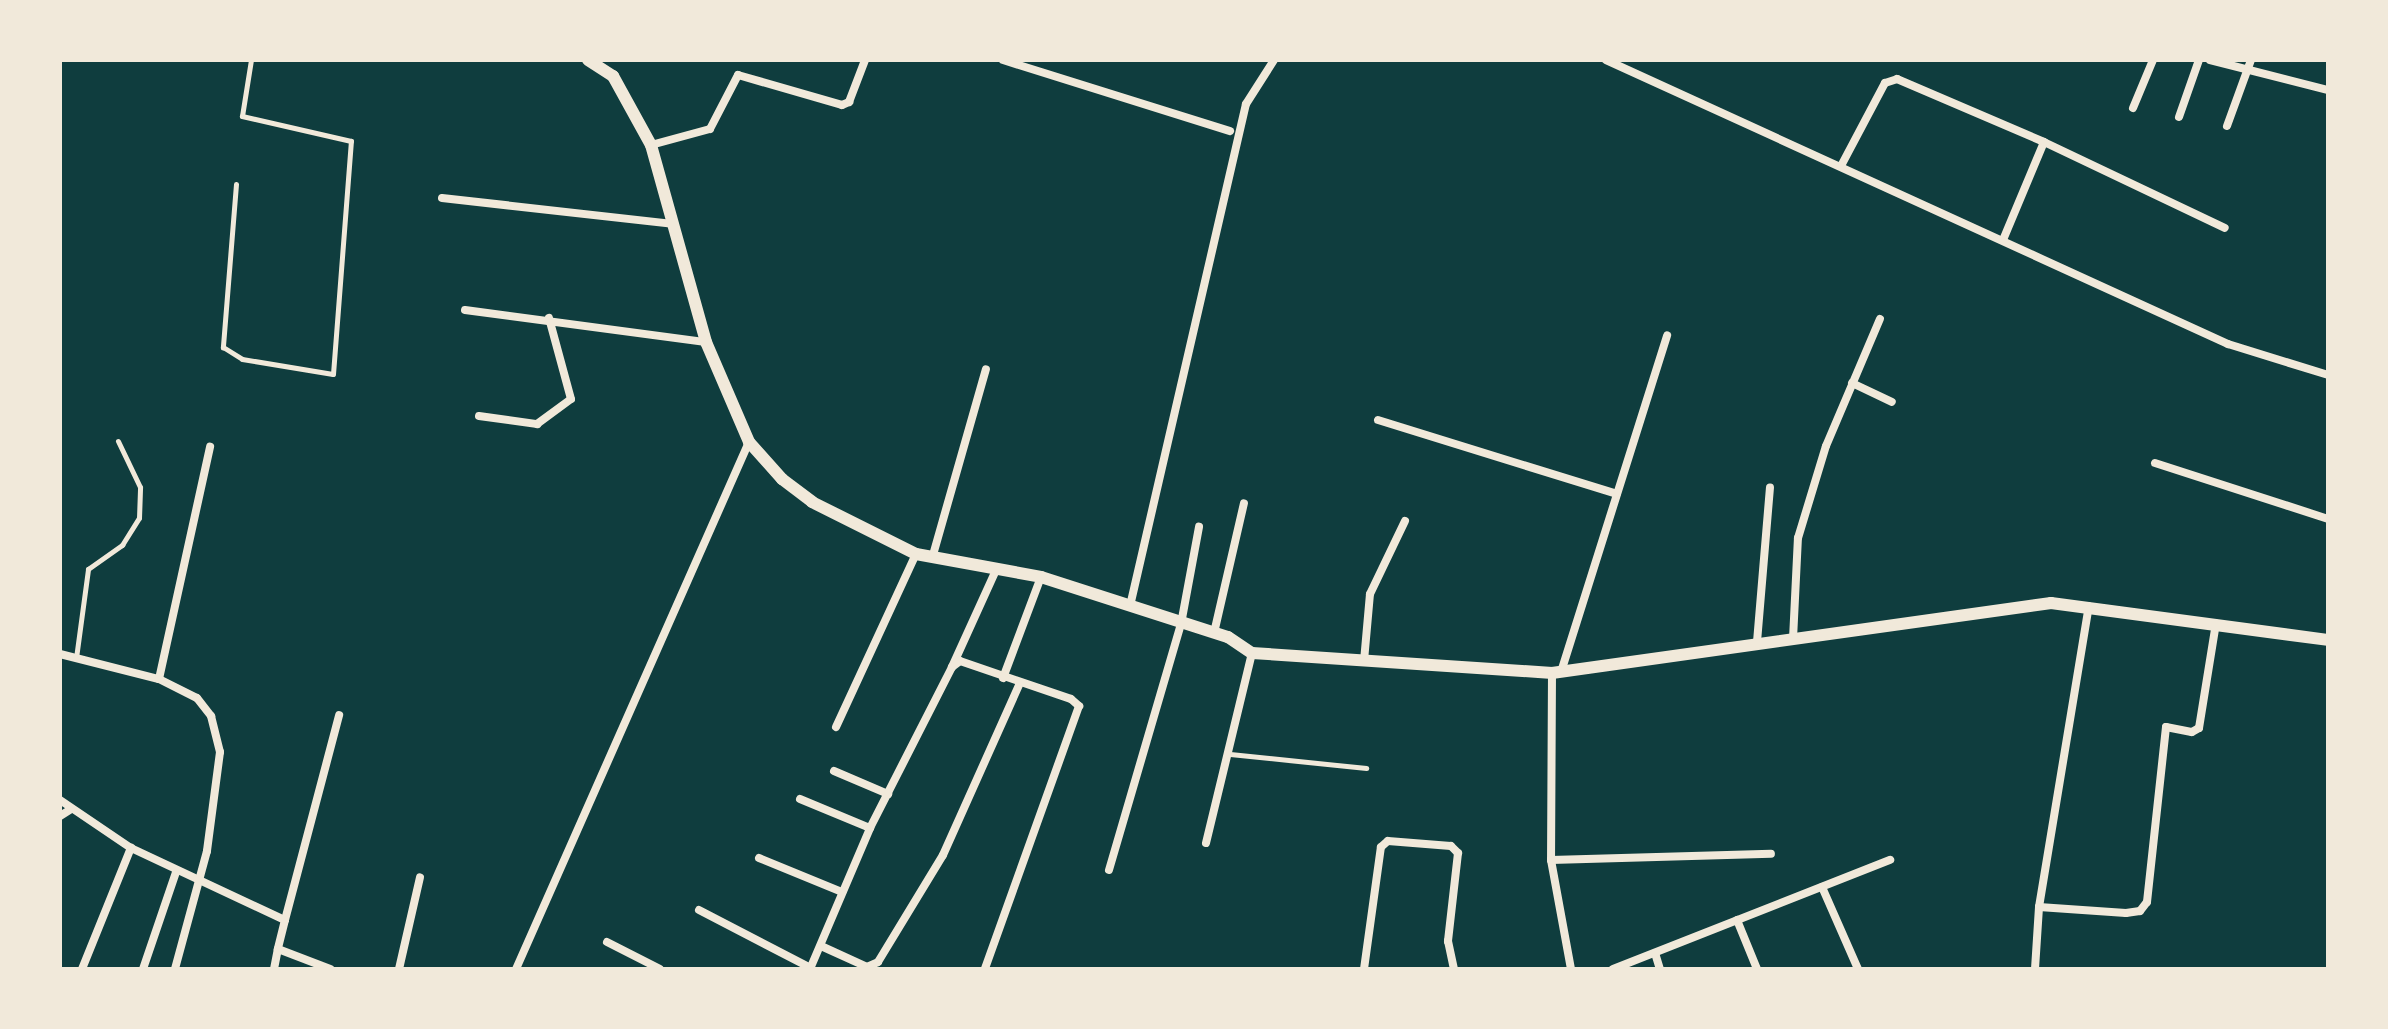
<!DOCTYPE html>
<style>
body{margin:0}
#map{position:relative;width:2388px;height:1029px;overflow:hidden;background:#0f3d3e;font-family:"Open Sans",sans-serif}
div>[style]{position:absolute}
.service>*{height:5px;margin:-2.5px;padding:0 2.5px;transform-origin:2.5px;border-radius:2.5px;background:#f1e9da}
.minor>*{height:8px;margin:-4px;padding:0 4px;transform-origin:4px;border-radius:4px;background:#f1e9da}
.tertiary>*{height:12px;margin:-6px;padding:0 6px;transform-origin:6px;border-radius:6px;background:#f1e9da}
span{translate:-50% -50%;white-space:nowrap;text-align:center;line-height:1.15;-webkit-text-stroke:8px #f1e9da;paint-order:stroke}
.frame{position:absolute;inset:0;border:62px solid #f1e9da;pointer-events:none}
</style>
<div id="map">
<div class="service">
<i style="left:236px;top:184px;width:164px;rotate:94.6deg"></i>
<i style="left:223px;top:347px;width:22px;rotate:32deg"></i>
<i style="left:242px;top:359px;width:92px;rotate:9.4deg"></i>
<i style="left:333px;top:374px;width:234px;rotate:-85.6deg"></i>
<i style="left:351px;top:141px;width:112px;rotate:-167.1deg"></i>
<i style="left:242px;top:116px;width:57px;rotate:-80.9deg"></i>
<i style="left:76px;top:658px;width:90px;rotate:-82.3deg"></i>
<i style="left:88px;top:569px;width:42px;rotate:-35.2deg"></i>
<i style="left:122px;top:545px;width:32px;rotate:-58deg"></i>
<i style="left:139px;top:518px;width:31px;rotate:-88deg"></i>
<i style="left:140px;top:487px;width:51px;rotate:-115.6deg"></i>
<i style="left:1230px;top:754px;width:137px;rotate:5.9deg"></i>
</div>
<div class="minor">
<i style="left:1003px;top:60px;width:238px;rotate:17.4deg"></i>
<i style="left:1606px;top:60px;width:684px;rotate:24.54deg"></i>
<i style="left:2228px;top:344px;width:105px;rotate:17.2deg"></i>
<i style="left:2210px;top:60px;width:122px;rotate:14.3deg"></i>
<i style="left:2133px;top:108px;width:52px;rotate:-67.4deg"></i>
<i style="left:2179px;top:117px;width:60px;rotate:-70.7deg"></i>
<i style="left:2227px;top:126px;width:70px;rotate:-70deg"></i>
<i style="left:651px;top:145px;width:61px;rotate:-15.2deg"></i>
<i style="left:710px;top:129px;width:61px;rotate:-62.6deg"></i>
<i style="left:738px;top:75px;width:108px;rotate:16.1deg"></i>
<i style="left:842px;top:105px;width:8px;rotate:-23deg"></i>
<i style="left:849px;top:102px;width:45px;rotate:-69.1deg"></i>
<i style="left:1841px;top:166px;width:94px;rotate:-62.1deg"></i>
<i style="left:1885px;top:83px;width:13px;rotate:-18deg"></i>
<i style="left:1897px;top:79px;width:160px;rotate:23.2deg"></i>
<i style="left:442px;top:198px;width:232px;rotate:6.4deg"></i>
<i style="left:2003px;top:240px;width:106px;rotate:-67.3deg"></i>
<i style="left:2044px;top:142px;width:200px;rotate:25.4deg"></i>
<i style="left:465px;top:310px;width:243px;rotate:7.6deg"></i>
<i style="left:1852px;top:383px;width:44px;rotate:25.4deg"></i>
<i style="left:479px;top:416px;width:59px;rotate:7.9deg"></i>
<i style="left:537px;top:424px;width:42px;rotate:-36.3deg"></i>
<i style="left:571px;top:399px;width:84px;rotate:-105.2deg"></i>
<i style="left:1378px;top:420px;width:250px;rotate:17.2deg"></i>
<i style="left:2155px;top:463px;width:182px;rotate:17.9deg"></i>
<i style="left:933px;top:555px;width:193px;rotate:-74.1deg"></i>
<i style="left:1130px;top:606px;width:515px;rotate:-76.99deg"></i>
<i style="left:1246px;top:104px;width:52px;rotate:-57.5deg"></i>
<i style="left:1214px;top:633px;width:133px;rotate:-77deg"></i>
<i style="left:1793px;top:639px;width:101px;rotate:-87.2deg"></i>
<i style="left:1798px;top:538px;width:96px;rotate:-73.1deg"></i>
<i style="left:1826px;top:446px;width:138px;rotate:-67deg"></i>
<i style="left:1757px;top:642px;width:155px;rotate:-85.2deg"></i>
<i style="left:60px;top:654px;width:102px;rotate:14.2deg"></i>
<i style="left:159px;top:679px;width:42px;rotate:26.6deg"></i>
<i style="left:197px;top:698px;width:23px;rotate:52deg"></i>
<i style="left:211px;top:716px;width:37px;rotate:76deg"></i>
<i style="left:220px;top:752px;width:100px;rotate:97.5deg"></i>
<i style="left:207px;top:851px;width:122px;rotate:105.2deg"></i>
<i style="left:1364px;top:661px;width:67px;rotate:-84.9deg"></i>
<i style="left:1370px;top:594px;width:81px;rotate:-64.4deg"></i>
<i style="left:952px;top:667px;width:107px;rotate:-65.6deg"></i>
<i style="left:1561px;top:672px;width:353px;rotate:-72.5deg"></i>
<i style="left:1552px;top:673px;width:187px;rotate:90.3deg"></i>
<i style="left:1551px;top:860px;width:111px;rotate:79.6deg"></i>
<i style="left:1003px;top:678px;width:108px;rotate:-69.4deg"></i>
<i style="left:159px;top:679px;width:238px;rotate:-77.6deg"></i>
<i style="left:836px;top:727px;width:191px;rotate:-65.2deg"></i>
<i style="left:834px;top:771px;width:59px;rotate:23.1deg"></i>
<i style="left:800px;top:799px;width:76px;rotate:22.5deg"></i>
<i style="left:60px;top:800px;width:86px;rotate:34.1deg"></i>
<i style="left:131px;top:848px;width:170px;rotate:25.1deg"></i>
<i style="left:285px;top:920px;width:30px;rotate:104deg"></i>
<i style="left:278px;top:949px;width:56px;rotate:21deg"></i>
<i style="left:60px;top:816px;width:13px;rotate:-32deg"></i>
<i style="left:1206px;top:843px;width:195px;rotate:-76.4deg"></i>
<i style="left:759px;top:858px;width:90px;rotate:22.3deg"></i>
<i style="left:1551px;top:860px;width:220px;rotate:-1.6deg"></i>
<i style="left:1109px;top:870px;width:256px;rotate:-73.7deg"></i>
<i style="left:1181px;top:624px;width:99px;rotate:-79.5deg"></i>
<i style="left:1822px;top:887px;width:90px;rotate:66.3deg"></i>
<i style="left:2039px;top:907px;width:87px;rotate:3.9deg"></i>
<i style="left:2126px;top:913px;width:14px;rotate:-8deg"></i>
<i style="left:2140px;top:911px;width:11px;rotate:-52deg"></i>
<i style="left:2147px;top:902px;width:176px;rotate:-83.8deg"></i>
<i style="left:2166px;top:727px;width:26px;rotate:11deg"></i>
<i style="left:2192px;top:732px;width:8px;rotate:-30deg"></i>
<i style="left:2199px;top:728px;width:106px;rotate:-80.8deg"></i>
<i style="left:699px;top:910px;width:126px;rotate:27.4deg"></i>
<i style="left:285px;top:920px;width:212px;rotate:-75.2deg"></i>
<i style="left:1737px;top:920px;width:53px;rotate:67.8deg"></i>
<i style="left:607px;top:942px;width:59px;rotate:27deg"></i>
<i style="left:821px;top:946px;width:51px;rotate:24.5deg"></i>
<i style="left:867px;top:967px;width:12px;rotate:-24deg"></i>
<i style="left:878px;top:962px;width:125px;rotate:-58.7deg"></i>
<i style="left:943px;top:855px;width:188px;rotate:-65.9deg"></i>
<i style="left:1655px;top:953px;width:17px;rotate:73deg"></i>
<i style="left:82px;top:969px;width:131px;rotate:-68deg"></i>
<i style="left:143px;top:969px;width:102px;rotate:-71.2deg"></i>
<i style="left:274px;top:969px;width:20px;rotate:-79deg"></i>
<i style="left:399px;top:969px;width:94px;rotate:-77.1deg"></i>
<i style="left:516px;top:969px;width:576px;rotate:-66.15deg"></i>
<i style="left:810px;top:969px;width:153px;rotate:-66.9deg"></i>
<i style="left:870px;top:828px;width:181px;rotate:-63deg"></i>
<i style="left:952px;top:667px;width:10px;rotate:-37deg"></i>
<i style="left:960px;top:661px;width:117px;rotate:18.9deg"></i>
<i style="left:1071px;top:699px;width:11px;rotate:41deg"></i>
<i style="left:1079px;top:706px;width:279px;rotate:109.7deg"></i>
<i style="left:1364px;top:969px;width:123px;rotate:-82.1deg"></i>
<i style="left:1381px;top:847px;width:9px;rotate:-41deg"></i>
<i style="left:1388px;top:841px;width:63px;rotate:4.5deg"></i>
<i style="left:1451px;top:846px;width:10px;rotate:45deg"></i>
<i style="left:1458px;top:853px;width:89px;rotate:96.5deg"></i>
<i style="left:1448px;top:941px;width:29px;rotate:78deg"></i>
<i style="left:1613px;top:969px;width:298px;rotate:-21.5deg"></i>
<i style="left:2035px;top:969px;width:62px;rotate:-86.3deg"></i>
<i style="left:2039px;top:907px;width:305px;rotate:-80.6deg"></i>
</div>
<div class="tertiary">
<i style="left:588px;top:60px;width:30px;rotate:33deg"></i>
<i style="left:613px;top:76px;width:79px;rotate:61.2deg"></i>
<i style="left:651px;top:145px;width:205px;rotate:74.4deg"></i>
<i style="left:706px;top:342px;width:109px;rotate:66.7deg"></i>
<i style="left:749px;top:442px;width:50px;rotate:48.3deg"></i>
<i style="left:782px;top:479px;width:38px;rotate:37deg"></i>
<i style="left:812px;top:502px;width:116px;rotate:26.6deg"></i>
<i style="left:916px;top:554px;width:127px;rotate:10.4deg"></i>
<i style="left:1041px;top:577px;width:196px;rotate:17.8deg"></i>
<i style="left:1228px;top:637px;width:29px;rotate:34deg"></i>
<i style="left:1252px;top:653px;width:301px;rotate:3.8deg"></i>
<i style="left:1552px;top:673px;width:504px;rotate:-7.99deg"></i>
<i style="left:2051px;top:603px;width:279px;rotate:7.6deg"></i>
</div>
<div class="frame"></div>
</div>
